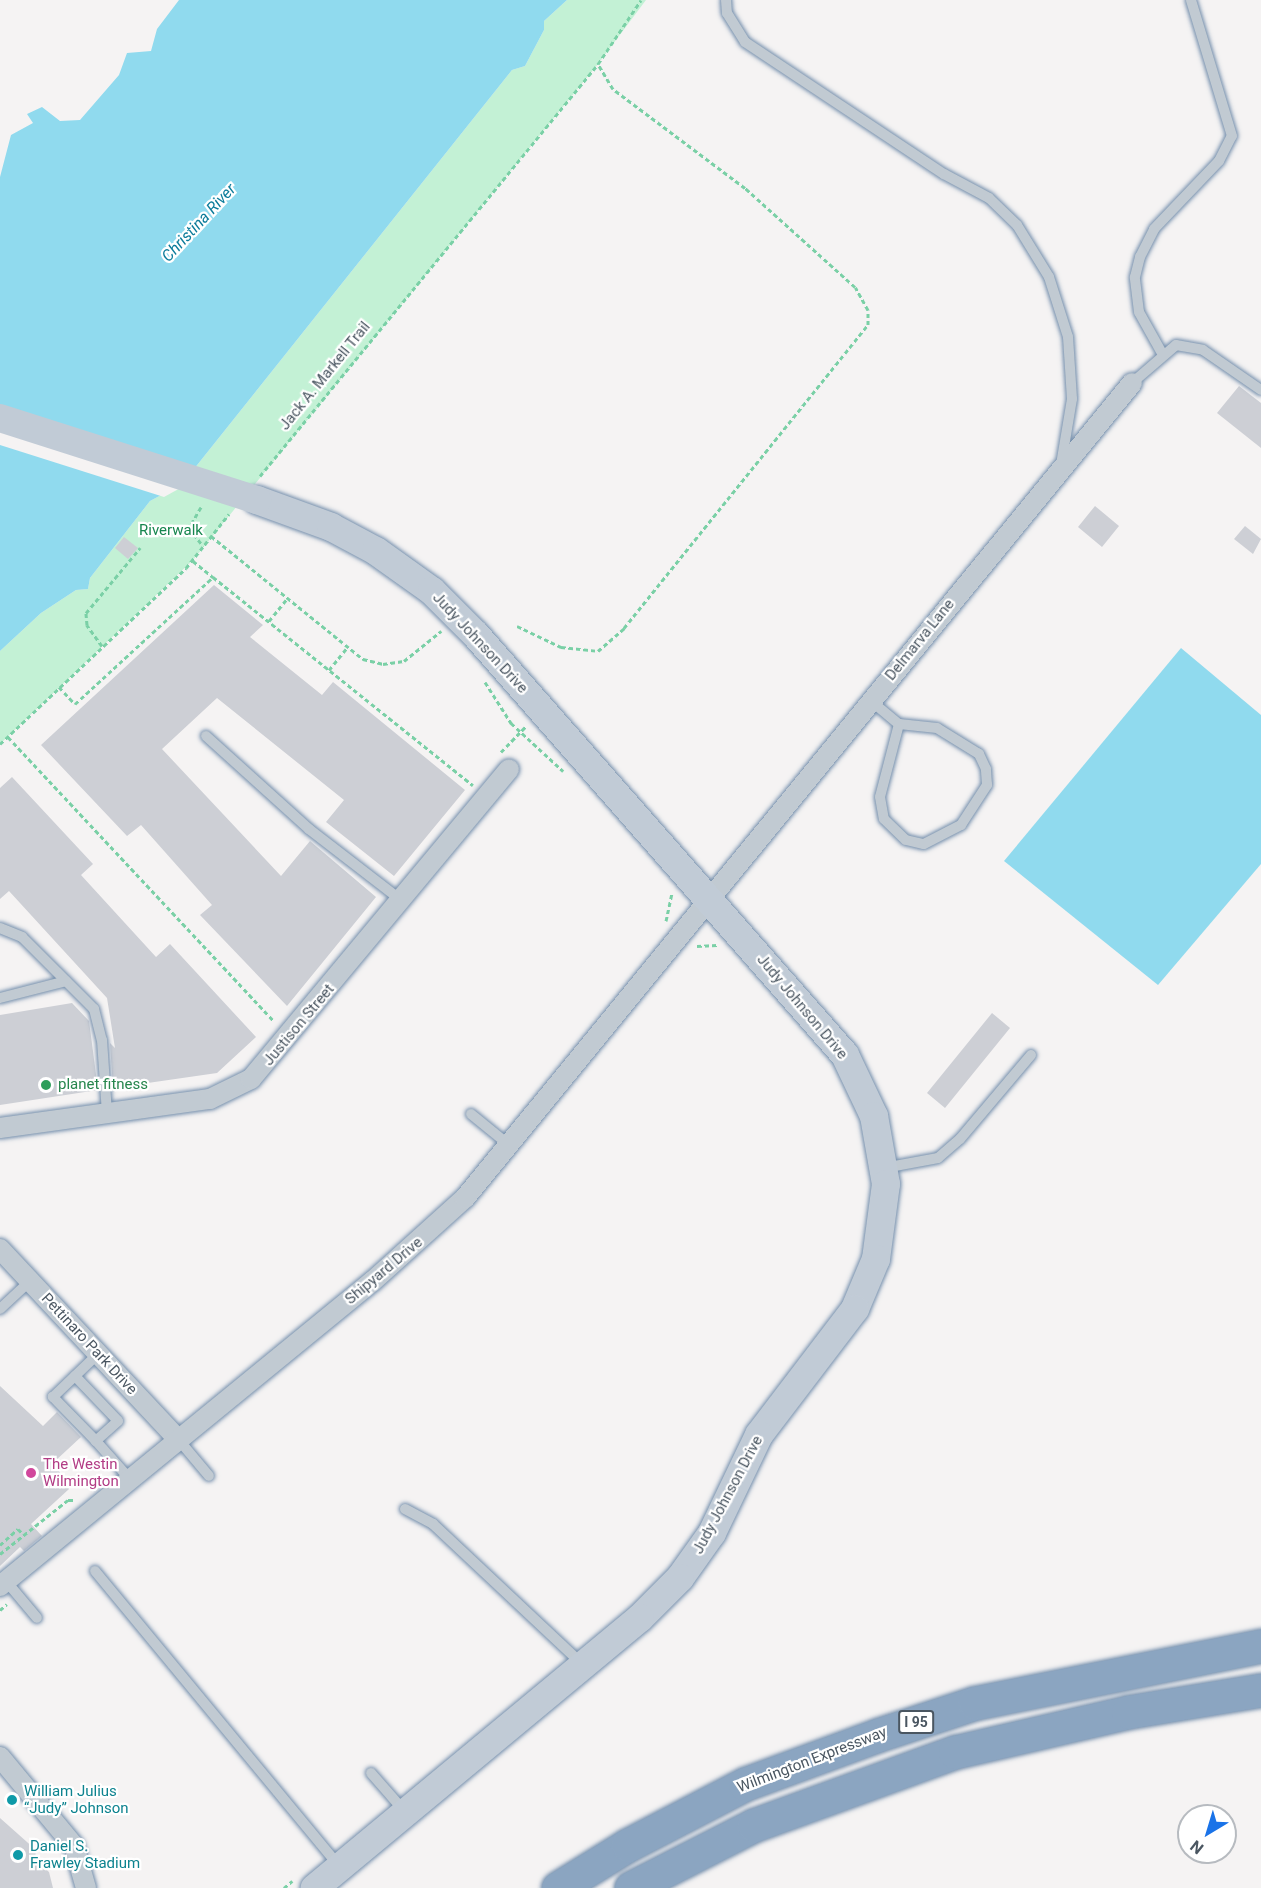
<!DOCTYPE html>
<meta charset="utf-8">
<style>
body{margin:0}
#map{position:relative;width:1261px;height:1888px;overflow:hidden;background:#f5f3f3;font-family:Roboto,sans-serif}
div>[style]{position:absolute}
.green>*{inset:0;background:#c3f1d5}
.water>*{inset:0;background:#90daee}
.pier>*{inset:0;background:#f5f3f3}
.building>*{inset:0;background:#cdcfd5}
.path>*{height:3px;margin-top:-1.5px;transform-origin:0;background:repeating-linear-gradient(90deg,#7ad0a6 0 4.5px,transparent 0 7.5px)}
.roads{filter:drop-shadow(0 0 2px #7690ad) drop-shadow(0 0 2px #7690ad)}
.lane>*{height:10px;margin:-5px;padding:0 5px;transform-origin:5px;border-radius:5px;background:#c1cad2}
.street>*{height:20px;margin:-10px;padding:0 10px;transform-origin:10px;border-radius:10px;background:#c1cad2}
.secondary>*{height:28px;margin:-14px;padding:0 14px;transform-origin:14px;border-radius:14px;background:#c1cbd6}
.highway>*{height:33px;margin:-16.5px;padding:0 16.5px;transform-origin:16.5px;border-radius:16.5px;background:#8ba5c1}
.secondary-bridge>*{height:28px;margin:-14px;padding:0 14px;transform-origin:14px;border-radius:14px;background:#c1cbd6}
.dots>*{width:16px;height:16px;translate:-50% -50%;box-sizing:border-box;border:3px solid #fff;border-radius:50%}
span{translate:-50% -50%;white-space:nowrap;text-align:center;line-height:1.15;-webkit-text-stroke:4.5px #fff;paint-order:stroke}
.shield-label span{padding:2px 4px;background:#fff;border:2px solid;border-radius:4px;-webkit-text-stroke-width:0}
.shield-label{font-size:14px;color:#4a5661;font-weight:700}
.street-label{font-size:15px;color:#4a5661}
.park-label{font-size:15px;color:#17864f}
.leisure-label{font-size:15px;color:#27864d}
.left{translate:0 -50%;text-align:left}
.hotel-label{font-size:15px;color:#b23c85}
.culture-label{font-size:15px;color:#0d838f}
.water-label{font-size:16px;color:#0c7c9b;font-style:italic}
.north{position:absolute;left:1177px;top:1804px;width:60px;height:60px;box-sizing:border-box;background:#fff;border:2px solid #b7bbc0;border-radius:50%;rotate:218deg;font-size:16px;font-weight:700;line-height:24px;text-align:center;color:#4a5661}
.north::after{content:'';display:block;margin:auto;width:21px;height:27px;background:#1a73e8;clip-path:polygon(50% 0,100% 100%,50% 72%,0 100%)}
</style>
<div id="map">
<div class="green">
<i style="clip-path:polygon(567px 0,646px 0,598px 64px,193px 560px,0 744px,0 651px,41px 613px,76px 590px,88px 589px,90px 578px,150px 501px,182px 484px,512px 70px,525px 66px,544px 30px,544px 21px)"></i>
</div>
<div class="water">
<i style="clip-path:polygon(179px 0,567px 0,544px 21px,544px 30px,525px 66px,512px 70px,182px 484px,150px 501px,90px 578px,88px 589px,76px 590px,41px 613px,0 651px,0 177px,11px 135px,33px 123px,27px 114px,42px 107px,60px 121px,80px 120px,119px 75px,127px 53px,151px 51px,157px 29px)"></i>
<i style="clip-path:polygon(1181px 648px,1261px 715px,1261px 864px,1158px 985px,1004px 861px)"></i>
</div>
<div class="pier">
<i style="clip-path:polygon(0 405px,184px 486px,164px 497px,0 445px)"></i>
</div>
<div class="building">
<i style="clip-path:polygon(1239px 386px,1261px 403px,1261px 448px,1217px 413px)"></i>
<i style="clip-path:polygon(1095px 506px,1119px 526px,1102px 547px,1078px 527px)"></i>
<i style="clip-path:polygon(1245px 526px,1261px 539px,1253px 554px,1234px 539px)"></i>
<i style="clip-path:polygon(124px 537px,138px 548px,128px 559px,115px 548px)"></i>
<i style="clip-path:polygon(214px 585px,263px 625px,250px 637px,322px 695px,333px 682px,465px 790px,394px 876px,326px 822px,344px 800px,217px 698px,162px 749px,281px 876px,310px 841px,376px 897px,287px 1006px,200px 915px,212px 905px,141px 825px,127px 836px,41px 745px)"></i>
<i style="clip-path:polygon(12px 777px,93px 864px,81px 875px,156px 957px,170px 944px,256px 1037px,217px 1073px,113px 1088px,110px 1043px,115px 1048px,107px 998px,9px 891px,0 899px,0 788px)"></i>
<i style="clip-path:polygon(72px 1003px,89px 1021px,98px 1090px,0 1105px,0 1015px)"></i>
<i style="clip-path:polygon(992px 1013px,1010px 1028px,945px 1108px,927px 1093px)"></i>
<i style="clip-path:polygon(0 1386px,43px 1426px,57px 1412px,81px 1437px,54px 1462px,69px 1489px,31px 1524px,42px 1536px,24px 1551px,20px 1547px,0 1566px)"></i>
<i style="clip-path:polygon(0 1818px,36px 1850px,35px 1860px,49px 1872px,53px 1888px,0 1888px)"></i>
</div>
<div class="path">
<i style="left:260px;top:476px;width:533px;rotate:-50.63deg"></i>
<i style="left:598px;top:64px;width:77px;rotate:-56.1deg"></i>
<i style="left:201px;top:507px;width:24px;rotate:120deg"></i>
<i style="left:189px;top:528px;width:23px;rotate:52deg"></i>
<i style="left:211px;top:536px;width:196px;rotate:39deg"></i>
<i style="left:363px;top:659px;width:21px;rotate:14deg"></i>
<i style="left:383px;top:664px;width:21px;rotate:-8deg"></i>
<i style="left:404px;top:661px;width:48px;rotate:-39deg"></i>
<i style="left:193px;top:561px;width:26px;rotate:39deg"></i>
<i style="left:269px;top:621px;width:28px;rotate:-51deg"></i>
<i style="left:517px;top:626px;width:49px;rotate:25.5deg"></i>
<i style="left:561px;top:647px;width:37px;rotate:6deg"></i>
<i style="left:598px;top:651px;width:35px;rotate:-41deg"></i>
<i style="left:624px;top:628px;width:389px;rotate:-51.2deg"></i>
<i style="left:868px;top:325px;width:15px;rotate:-90deg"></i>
<i style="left:868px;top:310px;width:26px;rotate:-119deg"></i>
<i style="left:855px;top:287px;width:148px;rotate:-138deg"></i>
<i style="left:745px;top:188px;width:165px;rotate:-143.1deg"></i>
<i style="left:613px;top:89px;width:29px;rotate:-121deg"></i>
<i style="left:102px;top:646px;width:26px;rotate:-126deg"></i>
<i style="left:87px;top:625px;width:12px;rotate:-95deg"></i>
<i style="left:86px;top:613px;width:85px;rotate:-50.3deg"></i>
<i style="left:329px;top:670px;width:28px;rotate:-51deg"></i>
<i style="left:485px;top:682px;width:49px;rotate:57.6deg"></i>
<i style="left:511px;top:723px;width:71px;rotate:42.7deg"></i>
<i style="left:59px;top:687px;width:23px;rotate:47deg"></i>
<i style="left:75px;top:704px;width:188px;rotate:-42.6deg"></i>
<i style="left:213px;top:577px;width:333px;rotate:38.7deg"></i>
<i style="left:8px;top:737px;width:389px;rotate:46.9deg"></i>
<i style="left:0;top:744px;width:256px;rotate:-43.4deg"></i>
<i style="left:186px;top:568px;width:69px;rotate:-51.5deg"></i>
<i style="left:501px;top:752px;width:36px;rotate:-46deg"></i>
<i style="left:666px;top:921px;width:29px;rotate:-78deg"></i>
<i style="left:697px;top:946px;width:20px;rotate:-3deg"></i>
<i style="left:0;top:1545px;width:24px;rotate:-42deg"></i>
<i style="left:18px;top:1529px;width:8px;rotate:45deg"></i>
<i style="left:0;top:1554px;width:87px;rotate:-38.5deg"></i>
<i style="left:68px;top:1500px;width:7px"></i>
<i style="left:0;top:1610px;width:9px;rotate:-41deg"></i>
<i style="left:284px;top:1888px;width:11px;rotate:-41deg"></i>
</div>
<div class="roads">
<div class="lane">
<i style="left:726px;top:0;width:13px;rotate:86deg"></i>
<i style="left:727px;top:13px;width:34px;rotate:58deg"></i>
<i style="left:745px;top:42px;width:239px;rotate:33.6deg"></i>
<i style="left:944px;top:174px;width:51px;rotate:28.1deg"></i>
<i style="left:989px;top:198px;width:39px;rotate:44deg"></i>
<i style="left:1017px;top:225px;width:61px;rotate:58.4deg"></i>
<i style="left:1049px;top:277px;width:63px;rotate:72.4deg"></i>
<i style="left:1068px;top:337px;width:62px;rotate:86.3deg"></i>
<i style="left:1072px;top:399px;width:67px;rotate:99.5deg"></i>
<i style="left:1163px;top:355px;width:49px;rotate:-119.2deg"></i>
<i style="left:1139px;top:312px;width:35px;rotate:-97deg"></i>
<i style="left:1135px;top:277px;width:21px;rotate:-76deg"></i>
<i style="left:1140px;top:257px;width:31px;rotate:-63deg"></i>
<i style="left:1154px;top:229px;width:94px;rotate:-46.3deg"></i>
<i style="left:1219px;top:161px;width:28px;rotate:-63deg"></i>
<i style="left:1232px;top:136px;width:142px;rotate:-106.8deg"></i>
<i style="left:1132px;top:383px;width:58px;rotate:-40.8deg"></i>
<i style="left:1176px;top:345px;width:27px;rotate:10deg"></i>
<i style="left:1203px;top:350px;width:70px;rotate:34.6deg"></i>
<i style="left:870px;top:700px;width:38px;rotate:40deg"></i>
<i style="left:899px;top:724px;width:75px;rotate:104.6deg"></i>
<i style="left:880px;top:797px;width:22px;rotate:80deg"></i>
<i style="left:884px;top:819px;width:30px;rotate:44deg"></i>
<i style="left:906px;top:840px;width:18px;rotate:13deg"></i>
<i style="left:924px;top:844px;width:42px;rotate:-27.2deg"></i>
<i style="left:961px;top:825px;width:48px;rotate:-57deg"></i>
<i style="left:987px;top:785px;width:16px;rotate:-94deg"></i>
<i style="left:986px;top:769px;width:17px;rotate:-115deg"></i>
<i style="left:979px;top:754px;width:49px;rotate:-148.2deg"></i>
<i style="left:937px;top:728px;width:38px;rotate:-174deg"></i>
<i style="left:206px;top:736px;width:139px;rotate:42.1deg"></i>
<i style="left:309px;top:829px;width:116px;rotate:37.7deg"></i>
<i style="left:0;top:928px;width:24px;rotate:22deg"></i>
<i style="left:22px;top:937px;width:102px;rotate:45deg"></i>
<i style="left:94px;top:1009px;width:32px;rotate:76deg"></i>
<i style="left:102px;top:1040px;width:74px;rotate:86.1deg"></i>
<i style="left:0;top:998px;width:68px;rotate:-14.4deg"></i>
<i style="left:471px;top:1114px;width:49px;rotate:39.2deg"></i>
<i style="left:884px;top:1168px;width:55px;rotate:-10.5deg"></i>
<i style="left:938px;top:1158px;width:29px;rotate:-41deg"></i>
<i style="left:960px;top:1139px;width:110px;rotate:-49.8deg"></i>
<i style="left:0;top:1309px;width:41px;rotate:-43deg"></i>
<i style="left:75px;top:1376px;width:62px;rotate:46.3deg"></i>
<i style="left:118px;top:1421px;width:30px;rotate:138deg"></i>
<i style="left:96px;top:1441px;width:62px;rotate:-134.3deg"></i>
<i style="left:53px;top:1397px;width:62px;rotate:-43.7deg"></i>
<i style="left:178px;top:1439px;width:48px;rotate:50deg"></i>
<i style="left:96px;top:1441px;width:50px;rotate:48.3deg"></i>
<i style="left:405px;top:1509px;width:32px;rotate:28deg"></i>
<i style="left:433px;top:1524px;width:206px;rotate:43.2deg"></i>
<i style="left:95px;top:1571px;width:384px;rotate:50.4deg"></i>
<i style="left:6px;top:1581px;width:48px;rotate:50deg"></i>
<i style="left:371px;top:1773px;width:53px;rotate:48.8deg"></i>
</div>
<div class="street">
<i style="left:0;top:1128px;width:212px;rotate:-7.9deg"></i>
<i style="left:210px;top:1099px;width:46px;rotate:-26deg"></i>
<i style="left:251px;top:1079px;width:403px;rotate:-50.2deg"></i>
<i style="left:0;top:1249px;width:260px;rotate:46.9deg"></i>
<i style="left:0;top:1586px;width:482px;rotate:-39.3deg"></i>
<i style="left:373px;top:1281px;width:124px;rotate:-42.1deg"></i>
<i style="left:465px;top:1198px;width:1053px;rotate:-50.7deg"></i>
<i style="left:0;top:1757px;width:116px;rotate:50.3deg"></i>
<i style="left:74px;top:1846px;width:44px;rotate:74.1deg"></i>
</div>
<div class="secondary">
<i style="left:257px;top:500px;width:79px;rotate:20deg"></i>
<i style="left:331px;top:527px;width:51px;rotate:28.1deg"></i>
<i style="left:376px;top:551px;width:69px;rotate:35.5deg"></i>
<i style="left:432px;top:591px;width:62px;rotate:45deg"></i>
<i style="left:476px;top:635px;width:559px;rotate:48.7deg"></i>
<i style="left:845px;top:1055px;width:68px;rotate:64.6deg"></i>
<i style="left:874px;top:1116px;width:69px;rotate:80deg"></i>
<i style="left:886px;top:1184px;width:76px;rotate:97.6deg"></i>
<i style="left:876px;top:1259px;width:54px;rotate:112.8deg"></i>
<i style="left:855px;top:1309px;width:158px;rotate:127.3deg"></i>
<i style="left:759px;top:1435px;width:109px;rotate:115.6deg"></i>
<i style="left:712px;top:1533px;width:55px;rotate:125.4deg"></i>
<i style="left:680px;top:1578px;width:57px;rotate:135deg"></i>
<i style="left:640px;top:1618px;width:423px;rotate:140.3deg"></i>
</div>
<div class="highway">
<i style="left:558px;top:1888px;width:82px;rotate:-31.6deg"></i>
<i style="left:628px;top:1845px;width:132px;rotate:-27.5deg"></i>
<i style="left:745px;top:1784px;width:142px;rotate:-20.2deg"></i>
<i style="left:878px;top:1735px;width:102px;rotate:-18.3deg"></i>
<i style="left:975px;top:1703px;width:292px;rotate:-11.3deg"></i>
<i style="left:631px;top:1888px;width:138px;rotate:-27.1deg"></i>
<i style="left:754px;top:1825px;width:214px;rotate:-20deg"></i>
<i style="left:955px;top:1752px;width:178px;rotate:-13deg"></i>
<i style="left:1128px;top:1712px;width:135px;rotate:-9.4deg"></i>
</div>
</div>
<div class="secondary-bridge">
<i style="left:0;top:418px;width:270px;rotate:17.7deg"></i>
</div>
<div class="dots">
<i style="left:46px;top:1085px;background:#2e9e5b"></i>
<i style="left:31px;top:1473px;background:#d1479c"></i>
<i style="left:12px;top:1800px;background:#0f9aa8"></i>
<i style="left:18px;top:1855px;background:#0f9aa8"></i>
</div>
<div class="shield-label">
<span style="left:916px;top:1722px">I 95</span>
</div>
<div class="street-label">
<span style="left:325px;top:376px;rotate:-51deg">Jack A. Markell Trail</span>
<span style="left:920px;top:640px;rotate:-51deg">Delmarva Lane</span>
<span style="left:480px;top:643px;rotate:47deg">Judy Johnson Drive</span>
<span style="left:802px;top:1007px;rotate:50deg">Judy Johnson Drive</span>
<span style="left:299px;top:1025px;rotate:-50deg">Justison Street</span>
<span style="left:384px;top:1271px;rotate:-40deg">Shipyard Drive</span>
<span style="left:89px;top:1344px;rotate:47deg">Pettinaro Park Drive</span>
<span style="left:728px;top:1495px;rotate:-62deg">Judy Johnson Drive</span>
<span style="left:812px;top:1760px;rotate:-21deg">Wilmington Expressway</span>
</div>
<div class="park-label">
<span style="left:171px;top:531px">Riverwalk</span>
</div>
<div class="leisure-label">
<span class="left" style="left:58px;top:1085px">planet fitness</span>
</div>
<div class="hotel-label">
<span class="left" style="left:43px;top:1473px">The Westin<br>Wilmington</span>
</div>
<div class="culture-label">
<span class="left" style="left:24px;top:1800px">William Julius<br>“Judy” Johnson</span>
<span class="left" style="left:30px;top:1855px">Daniel S.<br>Frawley Stadium</span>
</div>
<div class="water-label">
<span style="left:199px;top:223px;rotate:-47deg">Christina River</span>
</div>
<div class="north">N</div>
</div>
